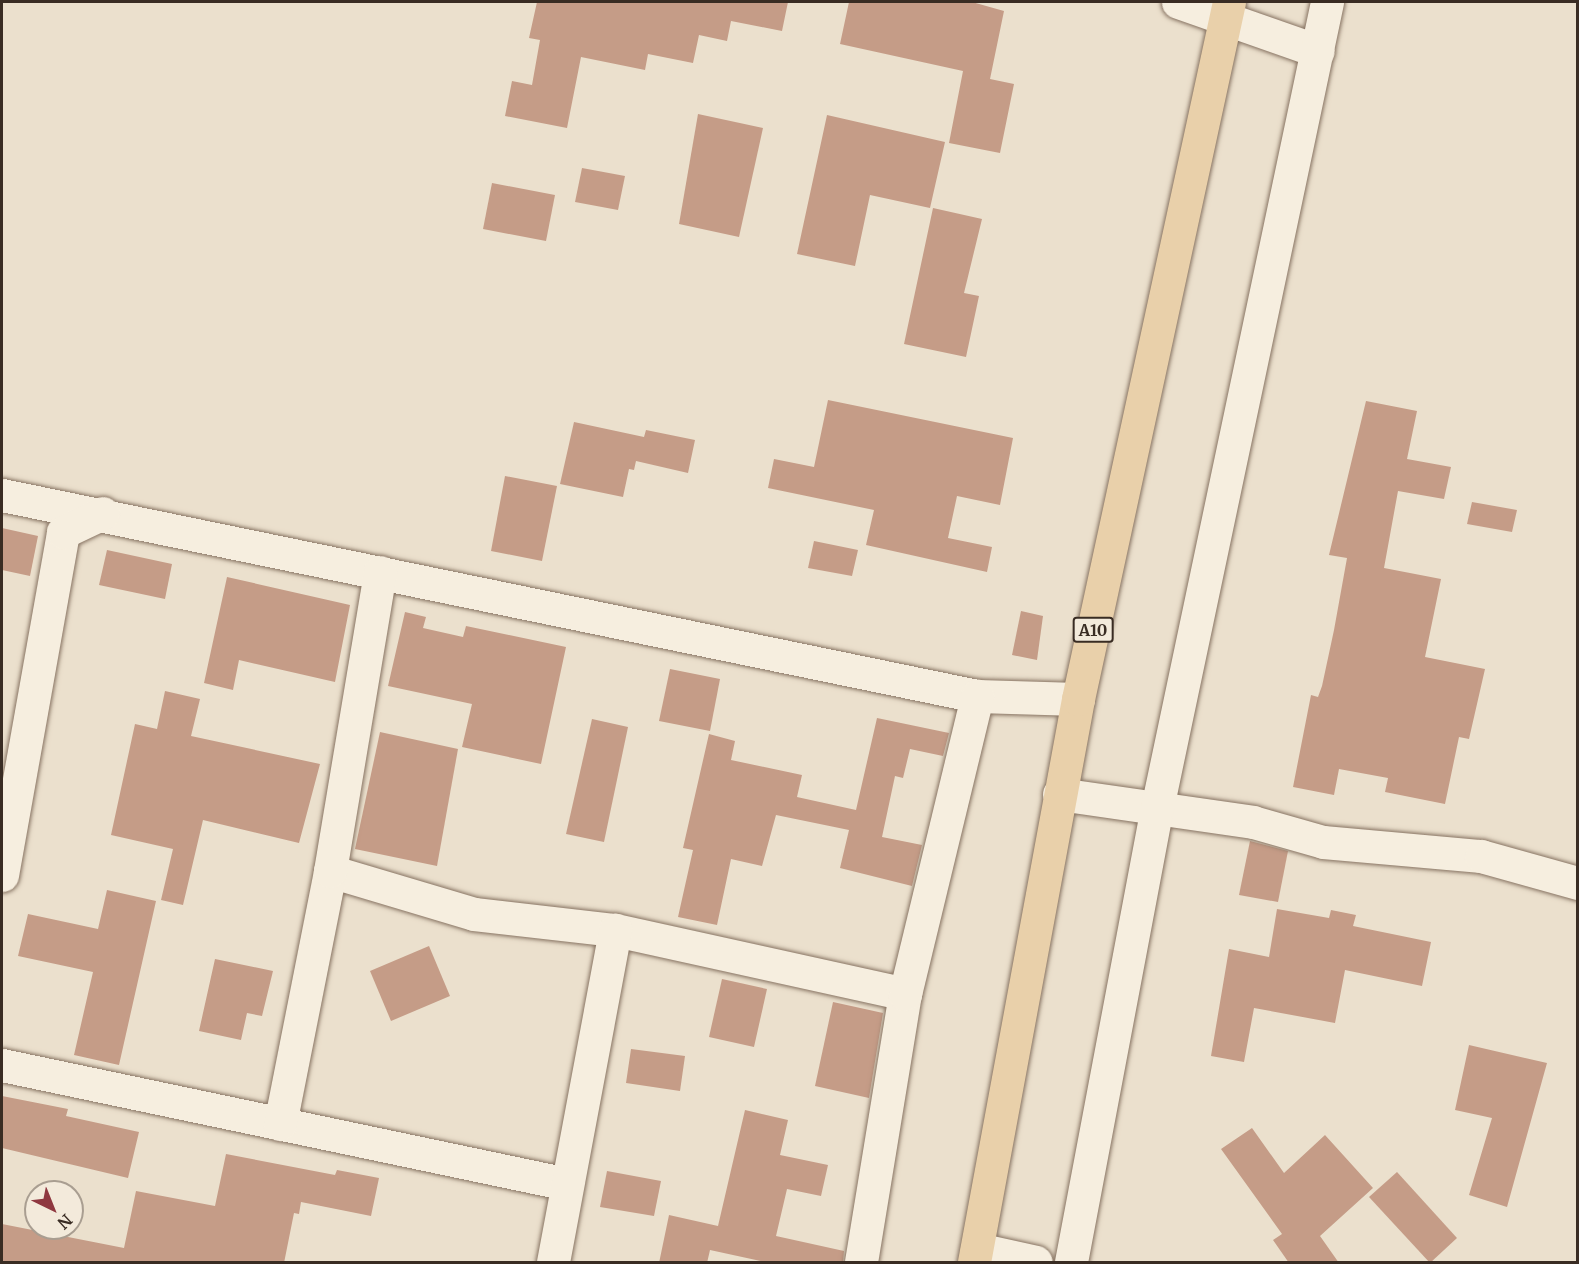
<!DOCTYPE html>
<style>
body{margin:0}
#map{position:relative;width:1579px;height:1264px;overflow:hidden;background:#ebe0cd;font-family:Merriweather,serif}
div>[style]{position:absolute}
.building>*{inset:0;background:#c59c87}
.roads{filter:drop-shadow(0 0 2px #877362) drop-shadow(0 0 2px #877362)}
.minor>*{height:33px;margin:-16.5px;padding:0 16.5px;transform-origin:16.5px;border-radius:16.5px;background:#f6eedf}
.major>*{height:33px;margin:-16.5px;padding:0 16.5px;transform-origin:16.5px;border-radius:16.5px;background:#e9d0aa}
span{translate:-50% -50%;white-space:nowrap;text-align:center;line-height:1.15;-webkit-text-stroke:4.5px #f3eadb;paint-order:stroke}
.shield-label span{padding:2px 4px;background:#f3eadb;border:2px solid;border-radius:4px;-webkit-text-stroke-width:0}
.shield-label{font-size:16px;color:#392c23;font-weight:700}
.frame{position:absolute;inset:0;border:3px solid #392c23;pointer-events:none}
.north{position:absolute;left:24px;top:1180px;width:60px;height:60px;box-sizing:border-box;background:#f3eadb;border:2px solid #a99e91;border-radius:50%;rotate:137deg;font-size:16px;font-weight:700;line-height:24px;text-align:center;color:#392c23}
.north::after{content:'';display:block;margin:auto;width:21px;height:27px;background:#8f3840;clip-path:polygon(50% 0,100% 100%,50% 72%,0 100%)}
</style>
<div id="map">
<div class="building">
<i style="clip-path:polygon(537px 2px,788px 2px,782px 31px,731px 21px,727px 41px,699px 35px,693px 63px,648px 54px,645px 70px,581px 57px,567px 128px,505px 116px,512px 81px,532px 85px,540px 40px,529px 38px)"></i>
<i style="clip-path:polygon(849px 2px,972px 2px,1004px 11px,990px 79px,1014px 84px,1000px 153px,949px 143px,963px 71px,840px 44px)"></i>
<i style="clip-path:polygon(698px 114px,763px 128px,739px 237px,679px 224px)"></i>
<i style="clip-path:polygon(827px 115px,945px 142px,930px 208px,870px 195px,855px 266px,797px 254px)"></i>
<i style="clip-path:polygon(582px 168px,625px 176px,618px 210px,575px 202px)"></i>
<i style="clip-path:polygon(492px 183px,555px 195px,546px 241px,483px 229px)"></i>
<i style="clip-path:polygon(933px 208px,982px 219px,964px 293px,979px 296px,966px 357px,904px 344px)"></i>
<i style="clip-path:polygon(828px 400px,1013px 438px,1000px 505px,957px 496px,948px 538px,992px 547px,987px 572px,866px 545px,874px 510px,768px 488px,774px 459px,814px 467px)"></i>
<i style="clip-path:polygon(1366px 401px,1417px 411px,1407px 459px,1451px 467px,1444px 499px,1398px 491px,1384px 568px,1441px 579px,1425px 657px,1485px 669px,1469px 739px,1459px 737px,1445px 804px,1385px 792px,1388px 778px,1339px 769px,1334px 795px,1293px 787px,1311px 695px,1318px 697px,1322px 686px,1334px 630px,1347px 558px,1329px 555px)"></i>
<i style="clip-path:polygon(574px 422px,644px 437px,646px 430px,695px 440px,688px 473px,636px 461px,634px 470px,629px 469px,623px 497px,560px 484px)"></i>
<i style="clip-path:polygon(505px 476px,557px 486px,542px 561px,491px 551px)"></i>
<i style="clip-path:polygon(1472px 502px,1517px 510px,1512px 532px,1467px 524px)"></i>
<i style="clip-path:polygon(2px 528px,38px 536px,30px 576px,2px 570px)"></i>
<i style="clip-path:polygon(814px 541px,858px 550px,852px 576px,808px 568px)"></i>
<i style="clip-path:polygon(107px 550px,172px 564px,165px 599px,99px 585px)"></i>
<i style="clip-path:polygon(227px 577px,350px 605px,335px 682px,239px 660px,233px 690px,204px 683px)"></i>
<i style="clip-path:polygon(1021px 611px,1043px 616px,1037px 660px,1012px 655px)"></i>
<i style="clip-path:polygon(405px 612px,426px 617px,423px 628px,463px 637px,466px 626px,566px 647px,541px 764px,462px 747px,472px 704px,388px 686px)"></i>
<i style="clip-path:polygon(670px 669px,720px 679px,710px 731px,659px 721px)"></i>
<i style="clip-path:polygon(165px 691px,200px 699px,191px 736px,320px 764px,299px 843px,203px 820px,183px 905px,161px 900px,173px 849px,111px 835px,135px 724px,157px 729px)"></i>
<i style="clip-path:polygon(877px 718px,949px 733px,943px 756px,910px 749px,903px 778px,895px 776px,882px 837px,922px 845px,912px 886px,840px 868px,849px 830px,776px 815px,762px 866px,731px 859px,717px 925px,678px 917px,693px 850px,683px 848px,709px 734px,735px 741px,731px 760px,802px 775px,797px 797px,856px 810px)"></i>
<i style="clip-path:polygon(592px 719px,628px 727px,604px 842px,566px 834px)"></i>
<i style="clip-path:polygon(380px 732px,458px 749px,437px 866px,355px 849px)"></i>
<i style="clip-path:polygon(1250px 841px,1288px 851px,1278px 902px,1239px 895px)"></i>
<i style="clip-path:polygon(107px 890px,156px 901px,119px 1065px,74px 1055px,93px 972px,18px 956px,28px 914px,98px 929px)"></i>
<i style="clip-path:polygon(1277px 909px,1329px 918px,1331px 910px,1356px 915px,1353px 926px,1431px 942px,1422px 986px,1345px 970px,1335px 1023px,1254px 1008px,1244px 1062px,1211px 1056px,1229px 949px,1269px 957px)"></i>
<i style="clip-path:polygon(429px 946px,450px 996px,391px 1021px,370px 971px)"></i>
<i style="clip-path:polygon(215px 959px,273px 971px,262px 1016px,247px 1013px,241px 1040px,199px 1031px)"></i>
<i style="clip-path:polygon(722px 979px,767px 989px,754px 1047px,709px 1037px)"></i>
<i style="clip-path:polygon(833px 1002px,883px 1013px,869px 1098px,815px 1086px)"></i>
<i style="clip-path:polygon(1469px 1045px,1547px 1063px,1507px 1207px,1469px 1195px,1492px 1118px,1455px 1110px)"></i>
<i style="clip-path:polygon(631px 1049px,685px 1056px,680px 1091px,626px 1083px)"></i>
<i style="clip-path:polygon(2px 1096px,68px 1109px,66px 1116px,139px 1132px,128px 1178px,2px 1148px)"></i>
<i style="clip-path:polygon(745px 1110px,788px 1120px,780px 1155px,828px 1165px,821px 1196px,787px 1189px,776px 1236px,844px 1251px,843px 1263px,770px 1263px,710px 1250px,707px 1263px,659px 1263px,669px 1215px,718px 1226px)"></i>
<i style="clip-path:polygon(1252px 1128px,1284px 1173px,1325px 1135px,1373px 1188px,1320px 1236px,1339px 1263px,1289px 1263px,1273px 1240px,1282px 1234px,1221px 1149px)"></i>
<i style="clip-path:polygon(226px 1154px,335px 1175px,337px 1170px,379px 1178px,371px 1216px,301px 1202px,299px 1214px,294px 1213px,284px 1263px,2px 1263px,2px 1224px,124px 1248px,136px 1191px,215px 1206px)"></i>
<i style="clip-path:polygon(607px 1171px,661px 1181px,654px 1216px,600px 1207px)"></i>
<i style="clip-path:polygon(1397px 1172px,1457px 1238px,1430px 1263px,1369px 1197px)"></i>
</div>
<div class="roads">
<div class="minor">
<i style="left:1178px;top:2px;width:148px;rotate:19.3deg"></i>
<i style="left:2px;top:495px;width:996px;rotate:11.65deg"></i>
<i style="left:977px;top:696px;width:101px;rotate:1.7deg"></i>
<i style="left:1059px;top:794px;width:196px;rotate:8.2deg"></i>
<i style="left:1253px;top:822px;width:73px;rotate:15.9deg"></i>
<i style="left:1323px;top:842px;width:159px;rotate:5.1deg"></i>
<i style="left:1481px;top:856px;width:101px;rotate:15.6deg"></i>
<i style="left:330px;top:871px;width:150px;rotate:16.6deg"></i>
<i style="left:474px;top:914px;width:142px;rotate:6.5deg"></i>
<i style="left:615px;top:930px;width:297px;rotate:12.4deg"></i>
<i style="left:2px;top:875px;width:348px;rotate:-79.9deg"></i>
<i style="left:63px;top:532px;width:44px;rotate:-25.4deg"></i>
<i style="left:2px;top:1065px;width:577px;rotate:11.89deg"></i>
<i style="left:280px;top:1124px;width:258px;rotate:-78.8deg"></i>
<i style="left:330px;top:871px;width:303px;rotate:-80.5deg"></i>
<i style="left:977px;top:1249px;width:60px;rotate:12.4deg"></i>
<i style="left:553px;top:1262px;width:338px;rotate:-79.4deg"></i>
<i style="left:861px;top:1262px;width:272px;rotate:-80.7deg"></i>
<i style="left:905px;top:994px;width:307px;rotate:-76.4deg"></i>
<i style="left:1071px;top:1262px;width:462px;rotate:-79.3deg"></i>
<i style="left:1157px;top:808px;width:824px;rotate:-78.09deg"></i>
</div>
<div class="major">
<i style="left:974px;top:1262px;width:573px;rotate:-79.53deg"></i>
<i style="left:1078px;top:699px;width:713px;rotate:-77.78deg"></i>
</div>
</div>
<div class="shield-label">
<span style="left:1093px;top:630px">A10</span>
</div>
<div class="frame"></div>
<div class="north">N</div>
</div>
